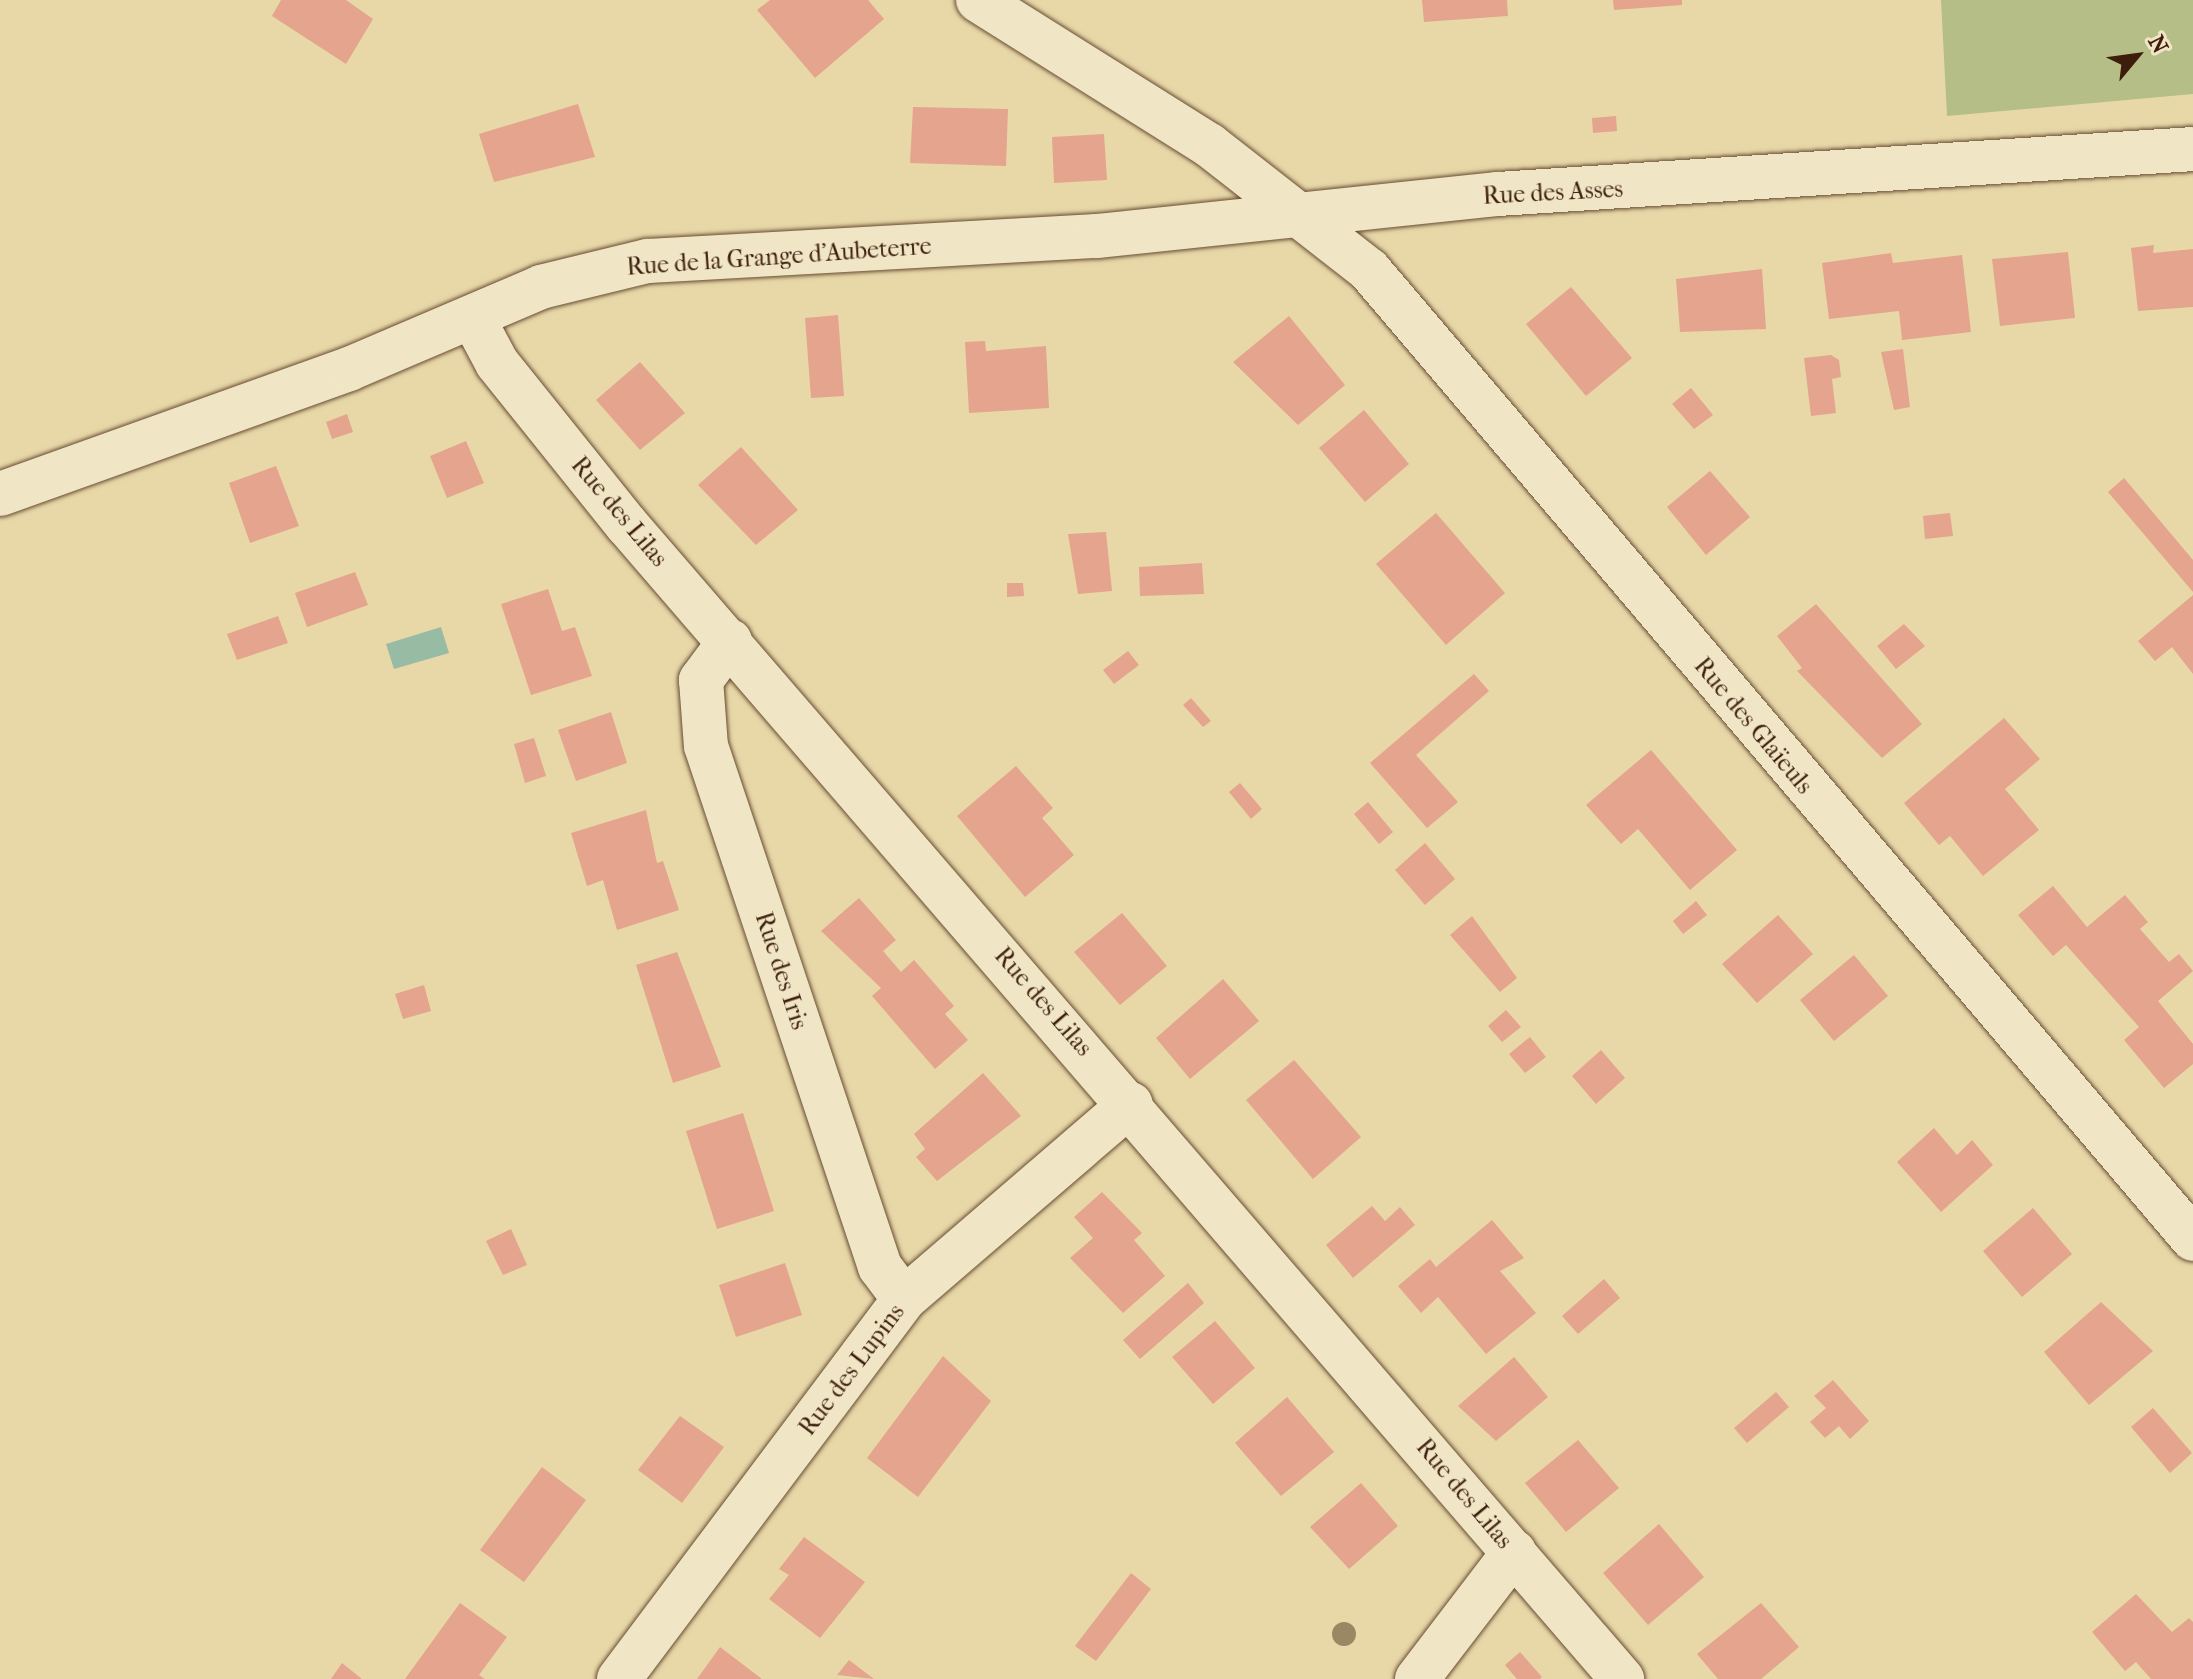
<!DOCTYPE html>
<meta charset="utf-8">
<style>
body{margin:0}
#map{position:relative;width:2193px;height:1679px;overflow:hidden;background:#e8d8a8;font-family:"IM FELL French Canon",serif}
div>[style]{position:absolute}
.green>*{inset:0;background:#b6be87}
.water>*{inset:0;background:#98bba4}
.building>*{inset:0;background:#e4a48d}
.roads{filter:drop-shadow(0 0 2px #684c32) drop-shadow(0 0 2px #684c32)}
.street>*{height:44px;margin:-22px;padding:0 22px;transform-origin:22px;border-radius:22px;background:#f0e6c6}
.trees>*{width:24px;height:24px;margin:-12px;border-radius:50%;background:#9a8763}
span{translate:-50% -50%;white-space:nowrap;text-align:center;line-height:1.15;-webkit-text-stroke:6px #f0e6c6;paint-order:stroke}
.street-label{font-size:24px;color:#3d1d0b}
.north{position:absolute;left:2097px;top:16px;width:80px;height:80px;-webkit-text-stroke:6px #f0e6c6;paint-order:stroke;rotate:61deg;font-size:22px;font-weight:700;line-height:32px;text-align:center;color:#3d1d0b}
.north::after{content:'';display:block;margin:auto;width:28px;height:36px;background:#3d1d0b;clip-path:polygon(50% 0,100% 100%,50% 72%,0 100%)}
</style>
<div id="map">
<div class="green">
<i style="clip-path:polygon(1941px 0,2193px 0,2193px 94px,1947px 116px)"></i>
</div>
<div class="water">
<i style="clip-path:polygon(441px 627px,449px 653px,394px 669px,386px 644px)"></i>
</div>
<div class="building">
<i style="clip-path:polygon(281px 0,346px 0,373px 19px,346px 64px,272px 16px)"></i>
<i style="clip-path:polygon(770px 0,868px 0,884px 19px,815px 78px,757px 10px)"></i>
<i style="clip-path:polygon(1422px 0,1507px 0,1508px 16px,1424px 22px)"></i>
<i style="clip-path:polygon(1613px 0,1682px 0,1682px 5px,1614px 10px)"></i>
<i style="clip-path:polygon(578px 104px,595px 157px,494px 182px,479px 134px)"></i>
<i style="clip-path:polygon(913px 107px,1008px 109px,1006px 166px,910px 163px)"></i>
<i style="clip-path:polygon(1616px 116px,1617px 131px,1593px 133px,1592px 118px)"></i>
<i style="clip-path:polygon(1104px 134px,1107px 180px,1054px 183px,1052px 137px)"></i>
<i style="clip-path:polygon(2154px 245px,2153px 253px,2193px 249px,2193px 307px,2138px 311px,2131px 248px)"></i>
<i style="clip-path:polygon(2068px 252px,2075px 318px,2000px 326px,1992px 259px)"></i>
<i style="clip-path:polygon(1891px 253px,1893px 263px,1962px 255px,1971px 332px,1902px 340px,1899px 311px,1829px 319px,1822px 263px)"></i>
<i style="clip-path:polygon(1762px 269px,1766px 329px,1680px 332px,1676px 279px)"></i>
<i style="clip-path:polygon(1571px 287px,1632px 358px,1586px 396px,1526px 324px)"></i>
<i style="clip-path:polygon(838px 315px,844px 396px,811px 398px,805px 318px)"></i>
<i style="clip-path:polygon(1289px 316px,1345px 385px,1298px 425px,1233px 362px)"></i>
<i style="clip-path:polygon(985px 341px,986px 351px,1046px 346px,1049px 408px,969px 413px,965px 342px)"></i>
<i style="clip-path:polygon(1903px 349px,1910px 407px,1894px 410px,1881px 352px)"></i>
<i style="clip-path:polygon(1831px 355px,1839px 360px,1841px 377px,1832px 379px,1836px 413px,1811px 416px,1804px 358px)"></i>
<i style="clip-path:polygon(640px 362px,685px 413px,640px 450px,596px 400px)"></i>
<i style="clip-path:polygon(1691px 388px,1713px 415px,1694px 429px,1672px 404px)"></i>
<i style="clip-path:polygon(1364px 410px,1409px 464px,1365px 502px,1319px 448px)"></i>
<i style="clip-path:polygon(347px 414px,353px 432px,332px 439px,326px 422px)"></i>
<i style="clip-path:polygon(466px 441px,484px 483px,447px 498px,430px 456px)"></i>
<i style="clip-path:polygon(741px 447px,798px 510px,756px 545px,698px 485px)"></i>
<i style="clip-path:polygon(276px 466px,299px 526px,250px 543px,229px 483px)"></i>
<i style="clip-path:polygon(1710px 471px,1750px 517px,1706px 555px,1667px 507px)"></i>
<i style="clip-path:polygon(2124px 478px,2193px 560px,2193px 592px,2108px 492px)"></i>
<i style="clip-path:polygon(1436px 513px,1505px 593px,1446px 645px,1376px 564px)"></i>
<i style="clip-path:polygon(1950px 513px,1953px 536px,1925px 539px,1923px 516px)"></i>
<i style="clip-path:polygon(1106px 532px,1112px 591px,1078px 594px,1068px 534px)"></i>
<i style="clip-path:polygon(1202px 563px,1204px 594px,1140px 596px,1139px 567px)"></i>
<i style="clip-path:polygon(355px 572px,368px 605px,307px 627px,295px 593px)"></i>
<i style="clip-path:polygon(1007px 583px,1023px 583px,1024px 596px,1007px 597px)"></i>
<i style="clip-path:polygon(548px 589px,562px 631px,575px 627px,592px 676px,531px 695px,501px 604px)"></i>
<i style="clip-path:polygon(2193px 595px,2193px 674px,2172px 647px,2155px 661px,2138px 641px)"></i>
<i style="clip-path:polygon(1816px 604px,1922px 724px,1882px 758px,1797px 671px,1802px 668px,1777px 636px)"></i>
<i style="clip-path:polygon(278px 616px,288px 643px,237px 660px,227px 634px)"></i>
<i style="clip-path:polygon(1904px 624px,1925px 646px,1896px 669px,1877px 646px)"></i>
<i style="clip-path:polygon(1128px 651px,1139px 665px,1114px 684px,1103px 670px)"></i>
<i style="clip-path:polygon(1474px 674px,1489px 691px,1416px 755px,1458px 802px,1427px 828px,1370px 763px)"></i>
<i style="clip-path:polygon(1191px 698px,1211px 721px,1203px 727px,1183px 705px)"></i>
<i style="clip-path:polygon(611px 712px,627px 763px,576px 781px,558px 730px)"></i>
<i style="clip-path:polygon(2004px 718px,2040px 759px,2005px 789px,2039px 830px,1983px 876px,1950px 836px,1939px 845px,1904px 803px)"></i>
<i style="clip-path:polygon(534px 738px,546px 776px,525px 783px,514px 744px)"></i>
<i style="clip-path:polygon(1651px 750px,1737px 850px,1690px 890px,1638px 829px,1621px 844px,1586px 805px)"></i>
<i style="clip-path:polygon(1016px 766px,1053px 808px,1042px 818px,1074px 855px,1025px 897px,957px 816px)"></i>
<i style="clip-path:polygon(1240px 783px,1262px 809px,1251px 819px,1229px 792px)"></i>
<i style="clip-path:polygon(1368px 802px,1393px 832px,1379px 844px,1354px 814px)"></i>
<i style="clip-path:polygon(646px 810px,657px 863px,663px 861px,679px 910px,617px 930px,603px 880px,587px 886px,571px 833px)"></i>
<i style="clip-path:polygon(1425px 843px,1455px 879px,1425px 905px,1395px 870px)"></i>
<i style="clip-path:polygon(2053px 886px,2087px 927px,2125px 895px,2148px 922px,2140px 929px,2169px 962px,2179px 954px,2193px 971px,2158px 1001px,2193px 1044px,2193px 1064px,2164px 1088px,2124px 1040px,2139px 1027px,2066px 945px,2053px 956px,2018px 915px)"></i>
<i style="clip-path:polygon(859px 898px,896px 940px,883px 951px,901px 972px,914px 960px,954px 1006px,945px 1014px,968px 1040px,935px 1069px,872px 996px,881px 988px,821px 931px)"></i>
<i style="clip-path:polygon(1696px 901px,1707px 915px,1683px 934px,1673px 921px)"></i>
<i style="clip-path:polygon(1122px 913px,1167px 966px,1120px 1005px,1074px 952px)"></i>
<i style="clip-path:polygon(1778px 915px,1813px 954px,1757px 1003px,1722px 964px)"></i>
<i style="clip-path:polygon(1472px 916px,1517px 978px,1500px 992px,1450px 935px)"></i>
<i style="clip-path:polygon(677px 952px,721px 1067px,673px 1083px,636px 965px)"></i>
<i style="clip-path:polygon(1854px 955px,1888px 996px,1834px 1041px,1800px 1000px)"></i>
<i style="clip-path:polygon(1223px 979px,1259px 1021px,1190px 1079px,1156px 1038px)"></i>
<i style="clip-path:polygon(424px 985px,431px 1011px,403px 1019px,395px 994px)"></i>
<i style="clip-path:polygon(1506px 1010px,1521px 1027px,1502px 1042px,1488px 1026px)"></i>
<i style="clip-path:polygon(1530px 1037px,1546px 1057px,1525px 1073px,1509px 1054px)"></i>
<i style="clip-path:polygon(1601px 1050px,1625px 1078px,1596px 1104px,1572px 1076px)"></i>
<i style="clip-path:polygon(1294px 1060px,1361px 1137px,1313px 1179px,1246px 1100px)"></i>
<i style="clip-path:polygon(983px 1073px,1021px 1116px,937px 1181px,916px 1157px,925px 1149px,914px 1134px)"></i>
<i style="clip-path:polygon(743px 1113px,774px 1211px,717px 1229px,686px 1131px)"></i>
<i style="clip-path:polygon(1934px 1128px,1957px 1155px,1972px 1140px,1993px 1165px,1941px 1212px,1897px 1162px)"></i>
<i style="clip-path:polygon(1102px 1192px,1142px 1233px,1134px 1240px,1165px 1276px,1123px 1313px,1070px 1258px,1093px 1238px,1074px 1217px)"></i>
<i style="clip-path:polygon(1372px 1206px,1385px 1221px,1400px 1207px,1415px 1225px,1353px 1278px,1326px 1245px)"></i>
<i style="clip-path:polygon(2033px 1208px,2072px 1254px,2022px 1297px,1983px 1251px)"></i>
<i style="clip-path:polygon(1492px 1220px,1524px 1258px,1500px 1271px,1536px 1313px,1486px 1354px,1438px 1297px,1421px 1313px,1398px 1286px,1430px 1259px,1436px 1267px)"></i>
<i style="clip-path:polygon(511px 1229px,527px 1265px,503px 1275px,486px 1241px)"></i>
<i style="clip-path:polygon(785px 1263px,802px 1315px,736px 1337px,719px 1285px)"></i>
<i style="clip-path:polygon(1604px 1279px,1620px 1298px,1578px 1334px,1562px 1316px)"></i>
<i style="clip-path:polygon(1188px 1283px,1204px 1303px,1140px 1359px,1123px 1340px)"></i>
<i style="clip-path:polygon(2101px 1302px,2153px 1351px,2089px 1405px,2044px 1352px)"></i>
<i style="clip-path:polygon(1215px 1321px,1255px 1368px,1213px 1404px,1172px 1357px)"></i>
<i style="clip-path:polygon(943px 1356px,991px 1401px,918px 1497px,867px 1458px)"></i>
<i style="clip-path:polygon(1514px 1357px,1548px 1397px,1496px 1441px,1458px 1406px)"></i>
<i style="clip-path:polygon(1833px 1380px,1869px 1421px,1850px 1439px,1839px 1426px,1825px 1438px,1810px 1422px,1826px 1408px,1814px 1396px)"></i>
<i style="clip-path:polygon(1776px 1392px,1789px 1407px,1747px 1443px,1734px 1428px)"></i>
<i style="clip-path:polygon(1287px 1397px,1334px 1452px,1281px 1496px,1235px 1443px)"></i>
<i style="clip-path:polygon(2153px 1408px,2192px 1453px,2170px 1473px,2131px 1427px)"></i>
<i style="clip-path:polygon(680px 1416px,724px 1447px,682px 1503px,638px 1470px)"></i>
<i style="clip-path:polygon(1578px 1440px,1619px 1488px,1566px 1532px,1525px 1483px)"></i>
<i style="clip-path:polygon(542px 1467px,586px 1500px,524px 1582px,480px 1550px)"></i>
<i style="clip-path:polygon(1361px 1483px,1398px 1526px,1349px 1569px,1310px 1527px)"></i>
<i style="clip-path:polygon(1659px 1524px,1704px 1577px,1648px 1625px,1603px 1573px)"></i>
<i style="clip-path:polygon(804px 1537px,865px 1582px,820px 1638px,769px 1599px,789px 1575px,779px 1569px)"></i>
<i style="clip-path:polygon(1131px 1573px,1151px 1589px,1096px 1661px,1075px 1646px)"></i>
<i style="clip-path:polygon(2136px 1594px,2172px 1632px,2189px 1618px,2193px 1622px,2193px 1679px,2151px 1679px,2136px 1662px,2125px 1671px,2092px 1632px)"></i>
<i style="clip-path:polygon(460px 1603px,507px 1637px,479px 1675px,485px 1679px,405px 1679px)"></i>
<i style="clip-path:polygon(1761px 1603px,1799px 1647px,1761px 1679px,1718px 1679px,1697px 1654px)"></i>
<i style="clip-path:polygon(720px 1647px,762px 1679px,697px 1679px)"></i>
<i style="clip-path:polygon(1520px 1652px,1542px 1677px,1540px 1679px,1517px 1679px,1505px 1665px)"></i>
<i style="clip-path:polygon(849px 1660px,874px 1679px,837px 1675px)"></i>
<i style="clip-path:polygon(342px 1663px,362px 1679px,331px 1679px)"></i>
</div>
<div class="roads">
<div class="street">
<i style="left:978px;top:0;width:273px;rotate:32.1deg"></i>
<i style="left:1209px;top:145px;width:203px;rotate:38deg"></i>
<i style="left:1369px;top:270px;width:1272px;rotate:49.62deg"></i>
<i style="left:473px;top:318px;width:51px;rotate:61.9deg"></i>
<i style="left:497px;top:363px;width:208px;rotate:51.3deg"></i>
<i style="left:627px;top:525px;width:1524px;rotate:49.23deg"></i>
<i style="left:0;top:494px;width:371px;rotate:-19.7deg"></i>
<i style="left:349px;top:369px;width:209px;rotate:-23.1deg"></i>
<i style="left:541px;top:287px;width:110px;rotate:-13.7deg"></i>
<i style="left:648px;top:261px;width:450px;rotate:-3.2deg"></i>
<i style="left:1097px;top:236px;width:403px;rotate:-6deg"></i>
<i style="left:1498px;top:194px;width:696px;rotate:-3.7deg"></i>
<i style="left:730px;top:641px;width:49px;rotate:126.6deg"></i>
<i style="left:701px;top:680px;width:66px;rotate:85.7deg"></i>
<i style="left:706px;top:746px;width:549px;rotate:71.53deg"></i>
<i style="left:880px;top:1267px;width:40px;rotate:53deg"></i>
<i style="left:619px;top:1679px;width:475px;rotate:-53.1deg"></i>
<i style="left:904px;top:1299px;width:299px;rotate:-40.7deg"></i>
<i style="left:1417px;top:1679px;width:160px;rotate:-52.6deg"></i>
</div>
</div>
<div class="trees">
<i style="left:1344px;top:1634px"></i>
</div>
<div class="street-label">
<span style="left:1553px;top:193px;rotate:-3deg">Rue des Asses</span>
<span style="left:779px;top:257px;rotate:-4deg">Rue de la Grange d'Aubeterre</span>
<span style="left:619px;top:512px;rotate:50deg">Rue des Lilas</span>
<span style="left:1753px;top:726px;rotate:50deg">Rue des Glaïeuls</span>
<span style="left:781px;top:971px;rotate:72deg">Rue des Iris</span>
<span style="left:1043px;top:1002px;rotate:49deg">Rue des Lilas</span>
<span style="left:852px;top:1370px;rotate:-53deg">Rue des Lupins</span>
<span style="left:1464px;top:1494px;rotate:50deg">Rue des Lilas</span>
</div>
<div class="north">N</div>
</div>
